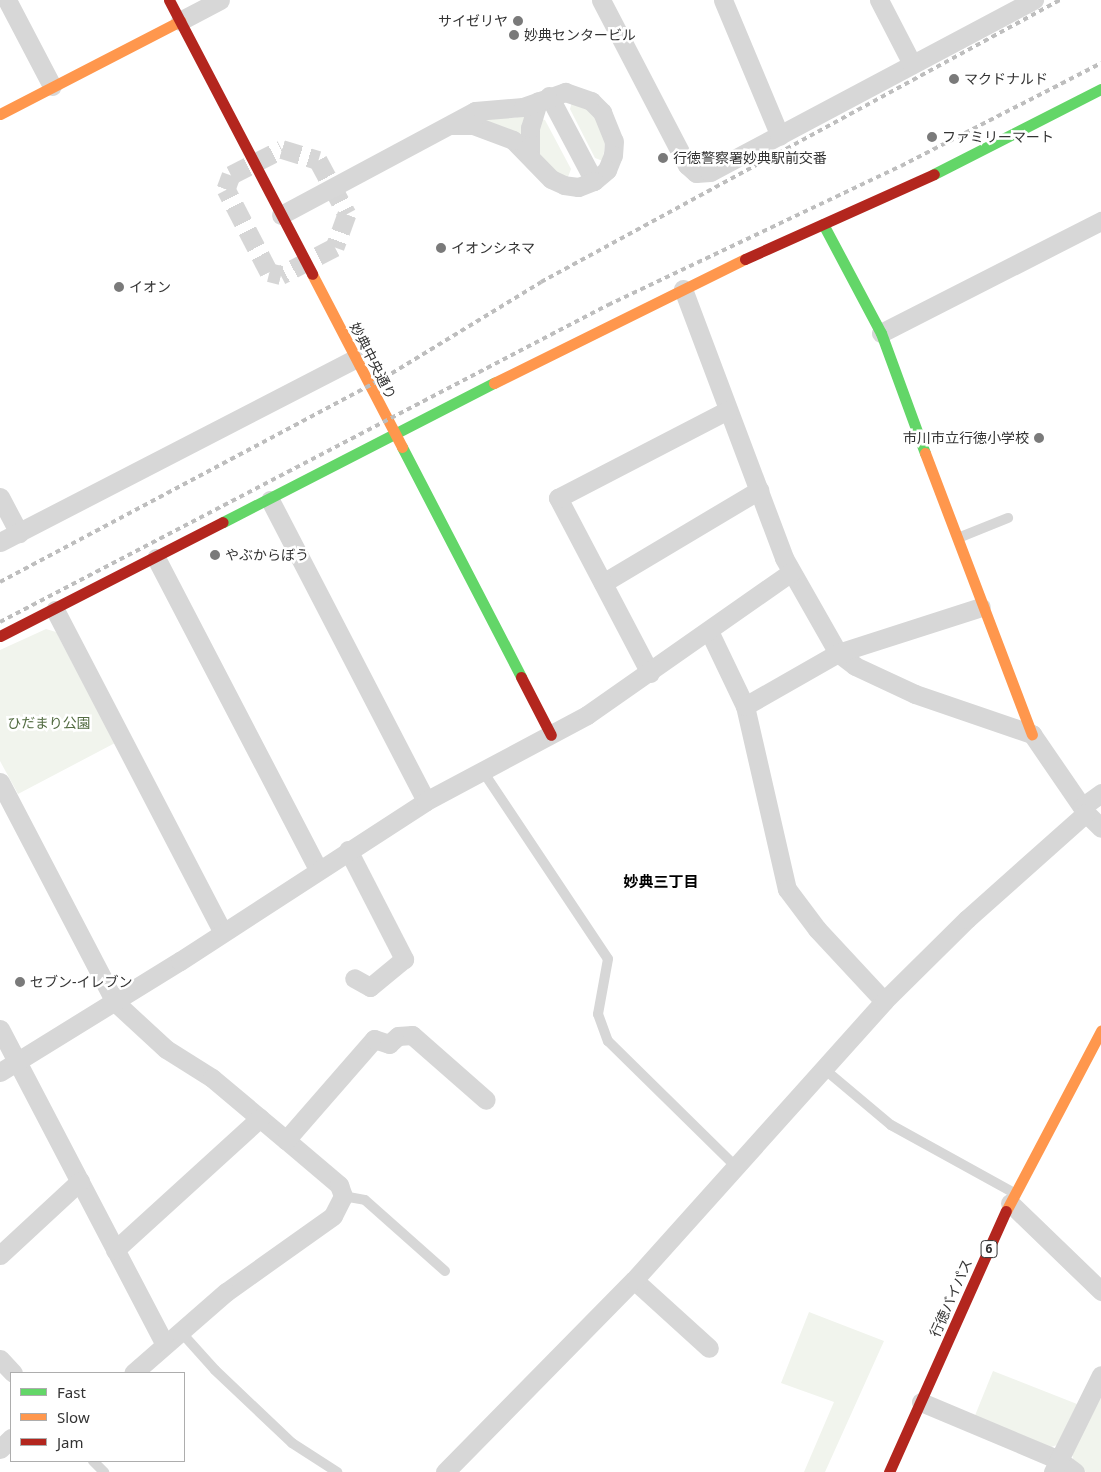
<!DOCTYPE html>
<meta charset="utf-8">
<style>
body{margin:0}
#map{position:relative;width:1101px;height:1472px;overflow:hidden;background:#fff;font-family:"Noto Sans","Noto Sans JP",sans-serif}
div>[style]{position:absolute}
.green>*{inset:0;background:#f1f4ed}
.street-tunnel>*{height:19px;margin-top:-9.5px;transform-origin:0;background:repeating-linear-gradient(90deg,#d6d6d6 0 19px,transparent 0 28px)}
.lane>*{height:10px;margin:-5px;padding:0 5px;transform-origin:5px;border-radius:5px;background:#d7d7d7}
.street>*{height:19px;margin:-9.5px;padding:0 9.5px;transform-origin:9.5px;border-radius:9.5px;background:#d7d7d7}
.fast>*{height:11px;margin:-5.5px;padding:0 5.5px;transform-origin:5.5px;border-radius:5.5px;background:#63d668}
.slow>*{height:11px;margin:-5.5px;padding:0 5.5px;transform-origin:5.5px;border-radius:5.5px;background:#ff974d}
.jam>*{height:11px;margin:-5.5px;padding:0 5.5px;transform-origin:5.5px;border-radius:5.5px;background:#b3261e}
.rail>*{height:4px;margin-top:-2px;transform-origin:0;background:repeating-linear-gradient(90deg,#bebebe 0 5px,transparent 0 9px)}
.dots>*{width:14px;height:14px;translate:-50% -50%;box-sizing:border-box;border:2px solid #fff;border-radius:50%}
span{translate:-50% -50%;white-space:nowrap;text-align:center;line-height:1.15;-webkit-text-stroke:5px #fff;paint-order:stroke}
.shield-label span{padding:1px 4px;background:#fff;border:1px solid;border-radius:4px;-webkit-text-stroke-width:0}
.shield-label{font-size:12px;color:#333;font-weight:700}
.poi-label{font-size:14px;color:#333}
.right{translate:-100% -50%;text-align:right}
.left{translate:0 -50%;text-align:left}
.street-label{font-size:14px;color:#333}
.park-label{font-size:14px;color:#536c42}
.neighbourhood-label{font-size:15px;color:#000;font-weight:700}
.legend{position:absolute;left:10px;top:1372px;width:175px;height:90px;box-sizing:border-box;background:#fff;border:1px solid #adadad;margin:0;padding:6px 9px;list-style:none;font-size:15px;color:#333}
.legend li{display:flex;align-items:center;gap:10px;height:25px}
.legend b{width:25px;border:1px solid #adadad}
</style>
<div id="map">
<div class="green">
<i style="clip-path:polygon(572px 102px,592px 110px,606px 132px,603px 161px,595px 158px,570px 109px)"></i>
<i style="clip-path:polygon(528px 114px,524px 140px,477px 118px,514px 118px)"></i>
<i style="clip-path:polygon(537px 118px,545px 120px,571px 169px,568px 177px,557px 174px,539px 157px)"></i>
<i style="clip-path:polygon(46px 629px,56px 632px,115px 743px,18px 794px,0 761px,0 650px)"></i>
<i style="clip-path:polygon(809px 1312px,884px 1341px,825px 1472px,804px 1472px,834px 1402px,781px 1383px)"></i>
<i style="clip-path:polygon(993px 1371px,1077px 1404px,1057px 1445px,1048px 1448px,974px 1418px)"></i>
<i style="clip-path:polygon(1101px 1397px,1101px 1472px,1086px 1472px,1074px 1463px,1072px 1454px)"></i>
</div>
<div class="street-tunnel">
<i style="left:282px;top:149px;width:38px;rotate:17deg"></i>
<i style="left:318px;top:160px;width:61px;rotate:61.8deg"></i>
<i style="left:347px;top:214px;width:35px;rotate:110deg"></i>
<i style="left:335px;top:247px;width:61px;rotate:152.6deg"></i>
<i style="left:281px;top:275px;width:12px;rotate:-166deg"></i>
<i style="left:269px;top:272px;width:93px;rotate:-117.4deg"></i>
<i style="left:226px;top:189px;width:15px;rotate:-70deg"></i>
<i style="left:231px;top:175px;width:57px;rotate:-27deg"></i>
</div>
<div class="lane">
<i style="left:958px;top:538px;width:54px;rotate:-21.8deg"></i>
<i style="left:482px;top:770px;width:227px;rotate:56.3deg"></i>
<i style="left:608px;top:959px;width:56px;rotate:100.3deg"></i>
<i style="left:598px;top:1014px;width:29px;rotate:70deg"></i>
<i style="left:608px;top:1041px;width:178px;rotate:44.5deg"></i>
<i style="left:823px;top:1068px;width:89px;rotate:40deg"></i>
<i style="left:891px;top:1125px;width:141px;rotate:28.9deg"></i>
<i style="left:343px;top:1196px;width:22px;rotate:10deg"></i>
<i style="left:365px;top:1200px;width:107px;rotate:41.6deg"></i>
<i style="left:180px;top:1331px;width:52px;rotate:48.1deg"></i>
<i style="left:215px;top:1370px;width:106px;rotate:43.5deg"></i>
<i style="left:292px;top:1443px;width:54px;rotate:32.8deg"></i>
<i style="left:93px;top:1461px;width:16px;rotate:45deg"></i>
</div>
<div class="street">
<i style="left:7px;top:0;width:97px;rotate:62.4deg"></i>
<i style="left:601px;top:0;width:186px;rotate:62.5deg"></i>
<i style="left:687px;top:165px;width:12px;rotate:42deg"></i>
<i style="left:696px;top:173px;width:14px;rotate:-4deg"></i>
<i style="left:710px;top:172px;width:367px;rotate:-28deg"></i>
<i style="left:723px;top:0;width:147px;rotate:67.3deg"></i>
<i style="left:879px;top:0;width:72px;rotate:62.7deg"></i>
<i style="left:180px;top:21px;width:45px;rotate:-27.7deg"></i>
<i style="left:549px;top:96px;width:96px;rotate:62.1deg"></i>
<i style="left:530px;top:155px;width:27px;rotate:-90deg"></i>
<i style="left:530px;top:128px;width:28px;rotate:-73deg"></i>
<i style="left:281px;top:215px;width:220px;rotate:-28.2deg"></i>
<i style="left:475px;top:111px;width:48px;rotate:-4.8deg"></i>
<i style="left:523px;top:107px;width:45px;rotate:-19.7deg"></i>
<i style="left:565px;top:92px;width:28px;rotate:19deg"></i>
<i style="left:591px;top:101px;width:16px;rotate:45deg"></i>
<i style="left:602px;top:112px;width:31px;rotate:68deg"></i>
<i style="left:614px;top:141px;width:14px;rotate:94deg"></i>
<i style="left:613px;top:155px;width:16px;rotate:112deg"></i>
<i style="left:607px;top:170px;width:17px;rotate:140deg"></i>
<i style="left:594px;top:181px;width:17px;rotate:159deg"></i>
<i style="left:578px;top:187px;width:14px;rotate:-172deg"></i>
<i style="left:564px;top:185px;width:14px;rotate:-155deg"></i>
<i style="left:551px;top:179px;width:54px;rotate:-134.3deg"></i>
<i style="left:513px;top:140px;width:43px;rotate:-159.4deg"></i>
<i style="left:473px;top:125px;width:22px;rotate:180deg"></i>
<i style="left:683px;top:289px;width:287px;rotate:69.4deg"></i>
<i style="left:784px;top:558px;width:109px;rotate:60.4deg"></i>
<i style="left:838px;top:653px;width:21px;rotate:37deg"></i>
<i style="left:855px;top:666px;width:66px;rotate:25deg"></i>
<i style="left:915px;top:694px;width:124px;rotate:18.9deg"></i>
<i style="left:1032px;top:734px;width:96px;rotate:55.6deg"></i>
<i style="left:1086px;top:813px;width:21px;rotate:45deg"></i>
<i style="left:881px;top:333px;width:247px;rotate:-27deg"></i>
<i style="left:0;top:497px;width:41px;rotate:62.2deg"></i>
<i style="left:270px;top:500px;width:339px;rotate:62.6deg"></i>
<i style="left:0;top:542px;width:399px;rotate:-27.3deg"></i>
<i style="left:156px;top:558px;width:351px;rotate:62.5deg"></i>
<i style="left:603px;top:583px;width:182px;rotate:-30.8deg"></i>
<i style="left:55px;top:610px;width:362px;rotate:62.5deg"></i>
<i style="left:709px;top:631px;width:83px;rotate:64.4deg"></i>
<i style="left:745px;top:706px;width:188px;rotate:77.1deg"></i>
<i style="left:787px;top:889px;width:50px;rotate:53.1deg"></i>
<i style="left:817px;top:929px;width:98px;rotate:47.1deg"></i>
<i style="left:650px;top:673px;width:198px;rotate:-117.7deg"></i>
<i style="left:558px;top:498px;width:191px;rotate:-27.4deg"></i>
<i style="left:745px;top:706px;width:107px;rotate:-29.7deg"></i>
<i style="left:838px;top:653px;width:150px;rotate:-17.8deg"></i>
<i style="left:0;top:782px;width:248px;rotate:62.4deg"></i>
<i style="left:115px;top:1002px;width:69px;rotate:42.7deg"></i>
<i style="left:166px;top:1049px;width:54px;rotate:32.2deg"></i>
<i style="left:212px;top:1078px;width:97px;rotate:40deg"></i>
<i style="left:286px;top:1140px;width:70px;rotate:40.3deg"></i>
<i style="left:339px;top:1185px;width:12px;rotate:70deg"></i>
<i style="left:343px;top:1196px;width:22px;rotate:117deg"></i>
<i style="left:333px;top:1216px;width:131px;rotate:144.6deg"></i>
<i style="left:226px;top:1292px;width:123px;rotate:138.9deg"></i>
<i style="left:1082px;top:807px;width:24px;rotate:-36deg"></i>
<i style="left:348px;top:850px;width:123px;rotate:62.8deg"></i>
<i style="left:404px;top:959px;width:44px;rotate:140.5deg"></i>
<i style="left:370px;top:987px;width:18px;rotate:-151deg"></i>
<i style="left:0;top:1029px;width:356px;rotate:62.4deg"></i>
<i style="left:0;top:1072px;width:211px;rotate:-31.7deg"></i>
<i style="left:180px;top:961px;width:293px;rotate:-33deg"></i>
<i style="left:426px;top:801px;width:183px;rotate:-28.1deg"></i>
<i style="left:587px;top:715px;width:249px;rotate:-35deg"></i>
<i style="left:286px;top:1140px;width:134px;rotate:-48.9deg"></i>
<i style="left:374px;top:1039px;width:16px;rotate:18deg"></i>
<i style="left:389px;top:1044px;width:12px;rotate:-42deg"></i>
<i style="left:398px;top:1036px;width:14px;rotate:-4deg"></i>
<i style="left:412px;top:1035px;width:98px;rotate:41.3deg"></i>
<i style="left:1010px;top:1203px;width:127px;rotate:44deg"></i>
<i style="left:115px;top:1250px;width:196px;rotate:-42.3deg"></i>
<i style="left:0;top:1255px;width:109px;rotate:-42.8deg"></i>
<i style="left:634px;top:1280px;width:101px;rotate:42.2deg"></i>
<i style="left:0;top:1359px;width:19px;rotate:47deg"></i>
<i style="left:921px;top:1402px;width:150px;rotate:22.8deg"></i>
<i style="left:1059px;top:1460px;width:20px;rotate:37deg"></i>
<i style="left:0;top:1449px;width:16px;rotate:-45deg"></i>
<i style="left:445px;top:1472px;width:269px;rotate:-45.5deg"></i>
<i style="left:634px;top:1280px;width:375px;rotate:-48.1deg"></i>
<i style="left:884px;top:1001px;width:117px;rotate:-44.7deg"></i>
<i style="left:967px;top:919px;width:159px;rotate:-41.7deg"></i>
<i style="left:1053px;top:1472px;width:108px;rotate:-63.7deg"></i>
</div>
<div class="fast">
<i style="left:934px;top:174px;width:187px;rotate:-27deg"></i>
<i style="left:823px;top:224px;width:123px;rotate:62deg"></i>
<i style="left:881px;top:333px;width:128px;rotate:69.9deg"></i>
<i style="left:402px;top:447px;width:259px;rotate:62.6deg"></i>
<i style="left:223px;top:522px;width:305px;rotate:-27.2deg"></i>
</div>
<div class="slow">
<i style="left:0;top:114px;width:203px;rotate:-27.3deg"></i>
<i style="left:312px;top:274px;width:195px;rotate:62.5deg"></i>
<i style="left:494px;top:383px;width:280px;rotate:-26.3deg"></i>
<i style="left:925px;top:453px;width:301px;rotate:69.2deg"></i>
<i style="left:1006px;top:1211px;width:204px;rotate:-62.2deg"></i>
</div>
<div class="jam">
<i style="left:169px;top:0;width:309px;rotate:62.4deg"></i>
<i style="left:745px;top:259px;width:207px;rotate:-24.2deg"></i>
<i style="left:0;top:636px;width:250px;rotate:-27.1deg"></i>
<i style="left:521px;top:677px;width:65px;rotate:62.7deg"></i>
<i style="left:889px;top:1472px;width:286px;rotate:-65.9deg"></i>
</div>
<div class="rail">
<i style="left:0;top:582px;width:435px;rotate:-28deg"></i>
<i style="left:384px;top:378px;width:184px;rotate:-31.4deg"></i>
<i style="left:541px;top:282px;width:591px;rotate:-28.52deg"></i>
<i style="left:0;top:622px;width:686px;rotate:-27.54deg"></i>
<i style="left:608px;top:305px;width:324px;rotate:-25.4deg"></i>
<i style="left:901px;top:166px;width:225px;rotate:-27.2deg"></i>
</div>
<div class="dots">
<i style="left:518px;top:21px;background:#7a7a7a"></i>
<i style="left:514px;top:35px;background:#7a7a7a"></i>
<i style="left:954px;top:79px;background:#7a7a7a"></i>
<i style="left:932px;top:137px;background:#7a7a7a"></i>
<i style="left:663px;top:158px;background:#7a7a7a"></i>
<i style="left:441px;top:248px;background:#7a7a7a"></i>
<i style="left:119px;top:287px;background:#7a7a7a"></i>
<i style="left:1039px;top:438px;background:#7a7a7a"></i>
<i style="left:215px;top:555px;background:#7a7a7a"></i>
<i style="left:20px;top:982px;background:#7a7a7a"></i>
</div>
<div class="shield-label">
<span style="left:989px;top:1249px">6</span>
</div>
<div class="poi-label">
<span class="right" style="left:508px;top:21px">サイゼリヤ</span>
<span class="left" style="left:524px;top:35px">妙典センタービル</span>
<span class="left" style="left:964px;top:79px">マクドナルド</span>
<span class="left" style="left:942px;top:137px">ファミリーマート</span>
<span class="left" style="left:673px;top:158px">行徳警察署妙典駅前交番</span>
<span class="left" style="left:451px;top:248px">イオンシネマ</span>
<span class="left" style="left:129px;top:287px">イオン</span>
<span class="right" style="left:1029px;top:438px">市川市立行徳小学校</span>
<span class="left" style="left:225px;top:555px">やぶからぼう</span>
<span class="left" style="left:30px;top:982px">セブン-イレブン</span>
</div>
<div class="street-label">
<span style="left:373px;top:361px;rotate:63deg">妙典中央通り</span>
<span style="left:951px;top:1298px;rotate:-66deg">行徳バイパス</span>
</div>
<div class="park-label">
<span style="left:49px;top:723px">ひだまり公園</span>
</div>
<div class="neighbourhood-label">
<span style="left:661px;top:882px">妙典三丁目</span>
</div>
<ul class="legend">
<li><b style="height:6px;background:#63d668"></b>Fast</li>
<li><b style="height:6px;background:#ff974d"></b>Slow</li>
<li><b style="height:6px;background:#b3261e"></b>Jam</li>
</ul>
</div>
